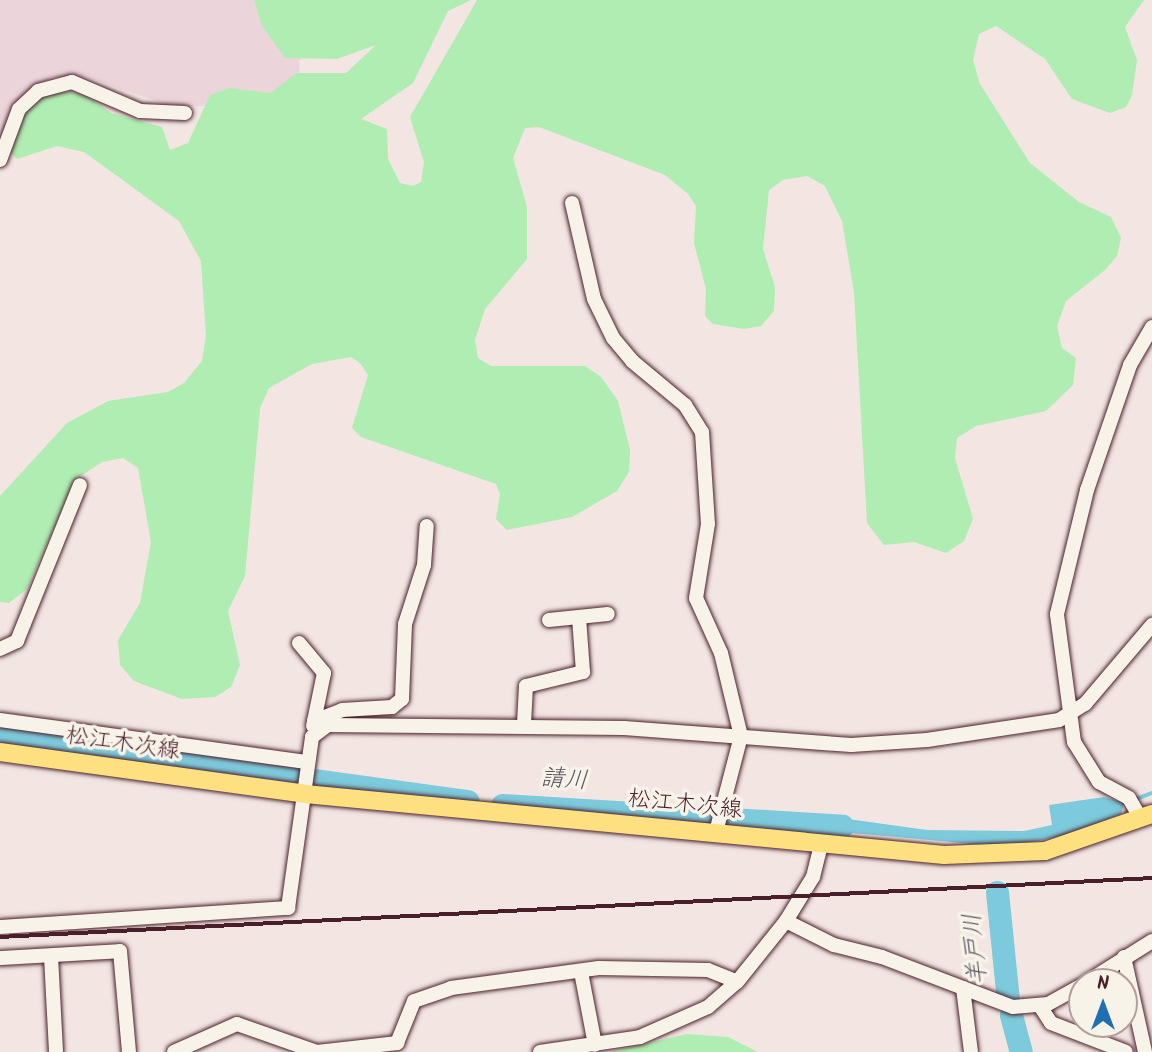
<!DOCTYPE html>
<meta charset="utf-8">
<style>
body{margin:0}
#map{position:relative;width:1152px;height:1052px;overflow:hidden;background:#f2e5e2;font-family:Kalam,"Klee One",sans-serif}
div>[style]{position:absolute}
.built>*{inset:0;background:#ecd4db}
.green>*{inset:0;background:#afedb3}
.water>*{inset:0;background:#7dcadc}
.stream>*{height:3.5px;margin:-1.75px;padding:0 1.75px;transform-origin:1.75px;border-radius:1.75px;background:#7dcadc}
.river>*{height:23px;margin:-11.5px;padding:0 11.5px;transform-origin:11.5px;border-radius:11.5px;background:#7dcadc}
.roads{filter:drop-shadow(0 0 2px #4a1f2b) drop-shadow(0 0 2px #4a1f2b)}
.minor>*{height:14px;margin:-7px;padding:0 7px;transform-origin:7px;border-radius:7px;background:#f7f3e8}
.major>*{height:18px;margin:-9px;padding:0 9px;transform-origin:9px;border-radius:9px;background:#fde080}
.rail>*{height:3.5px;margin:-1.75px;padding:0 1.75px;transform-origin:1.75px;border-radius:1.75px;background:#4a1f2b}
span{translate:-50% -50%;white-space:nowrap;text-align:center;line-height:1.15;-webkit-text-stroke:7px #f7f3e8;paint-order:stroke}
.street-label{font-size:23px;color:#4a1f2b}
.water-label{font-size:24px;color:#595260;font-style:italic}
.north{position:absolute;left:1068px;top:968px;width:70px;height:70px;box-sizing:border-box;background:#f7f3e8;border:2px solid #b29e9c;border-radius:50%;rotate:0deg;font-size:19px;font-weight:700;line-height:28px;text-align:center;color:#4a1f2b}
.north::after{content:'';display:block;margin:auto;width:24px;height:32px;background:#1f6fb2;clip-path:polygon(50% 0,100% 100%,50% 72%,0 100%)}
</style>
<div id="map">
<div class="built">
<i style="clip-path:polygon(0 0,311px 0,327px 31px,299px 61px,300px 78px,279px 91px,234px 105px,174px 107px,86px 77px,51px 77px,12px 109px,0 138px)"></i>
</div>
<div class="green">
<i style="clip-path:polygon(254px 0,471px 0,448px 11px,413px 83px,361px 119px,387px 129px,388px 159px,400px 183px,413px 186px,421px 182px,424px 162px,410px 117px,477px 0,1144px 0,1125px 27px,1137px 60px,1132px 95px,1126px 107px,1110px 113px,1072px 99px,1045px 59px,996px 26px,979px 34px,973px 60px,980px 84px,1030px 163px,1079px 202px,1111px 217px,1121px 238px,1117px 256px,1105px 270px,1066px 301px,1057px 326px,1062px 348px,1076px 358px,1073px 385px,1046px 411px,976px 426px,957px 438px,955px 458px,973px 519px,964px 541px,946px 553px,914px 542px,884px 545px,867px 523px,854px 292px,842px 221px,825px 186px,807px 176px,783px 180px,769px 190px,763px 249px,775px 287px,774px 311px,761px 326px,744px 329px,713px 324px,705px 316px,706px 289px,694px 243px,696px 206px,688px 194px,665px 175px,539px 127px,525px 128px,513px 158px,527px 207px,527px 259px,485px 309px,475px 340px,478px 358px,491px 366px,585px 366px,601px 377px,618px 401px,630px 450px,629px 472px,617px 491px,572px 517px,507px 530px,496px 519px,500px 494px,496px 484px,361px 437px,352px 428px,368px 375px,360px 363px,351px 357px,312px 364px,269px 388px,260px 408px,245px 576px,228px 611px,240px 665px,231px 687px,215px 697px,182px 699px,134px 681px,120px 665px,118px 640px,140px 603px,151px 542px,138px 468px,123px 458px,102px 462px,75px 480px,27px 589px,9px 603px,0 602px,0 496px,67px 423px,108px 401px,168px 392px,184px 383px,202px 361px,206px 335px,201px 261px,179px 221px,84px 152px,57px 146px,17px 159px,9px 151px,24px 111px,52px 90px,84px 94px,111px 113px,162px 127px,170px 150px,188px 143px,210px 95px,229px 88px,271px 93px,296px 73px,346px 73px,376px 45px,337px 59px,285px 58px,262px 26px)"></i>
<i style="clip-path:polygon(687px 1034px,728px 1037px,758px 1052px,609px 1052px)"></i>
</div>
<div class="water">
<i style="clip-path:polygon(1104px 797px,1124px 803px,1121px 814px,1063px 836px,1006px 847px,809px 829px,812px 814px,927px 830px,1024px 831px,1052px 825px,1049px 805px)"></i>
</div>
<div class="stream">
<i style="left:1139px;top:798px;width:14px;rotate:-21deg"></i>
</div>
<div class="river">
<i style="left:0;top:737px;width:472px;rotate:7.8deg"></i>
<i style="left:502px;top:805px;width:341px;rotate:3.5deg"></i>
<i style="left:997px;top:892px;width:109px;rotate:84.2deg"></i>
<i style="left:1011px;top:1015px;width:38px;rotate:75deg"></i>
</div>
<div class="roads">
<div class="minor">
<i style="left:0;top:160px;width:54px;rotate:-69.6deg"></i>
<i style="left:19px;top:109px;width:26px;rotate:-43deg"></i>
<i style="left:38px;top:91px;width:35px;rotate:-15deg"></i>
<i style="left:72px;top:82px;width:74px;rotate:23.1deg"></i>
<i style="left:140px;top:111px;width:45px;rotate:2.5deg"></i>
<i style="left:572px;top:203px;width:98px;rotate:77.1deg"></i>
<i style="left:594px;top:299px;width:43px;rotate:64deg"></i>
<i style="left:613px;top:338px;width:30px;rotate:50deg"></i>
<i style="left:632px;top:361px;width:69px;rotate:39.7deg"></i>
<i style="left:685px;top:405px;width:32px;rotate:58deg"></i>
<i style="left:702px;top:432px;width:92px;rotate:86.3deg"></i>
<i style="left:708px;top:524px;width:75px;rotate:99.2deg"></i>
<i style="left:696px;top:598px;width:60px;rotate:65.6deg"></i>
<i style="left:721px;top:653px;width:85px;rotate:76.5deg"></i>
<i style="left:741px;top:736px;width:99px;rotate:104.6deg"></i>
<i style="left:549px;top:620px;width:59px;rotate:-5.8deg"></i>
<i style="left:299px;top:643px;width:39px;rotate:50deg"></i>
<i style="left:324px;top:673px;width:54px;rotate:101.7deg"></i>
<i style="left:0;top:649px;width:19px;rotate:-25deg"></i>
<i style="left:17px;top:641px;width:168px;rotate:-68deg"></i>
<i style="left:0;top:720px;width:311px;rotate:7.8deg"></i>
<i style="left:314px;top:721px;width:30px;rotate:-21deg"></i>
<i style="left:342px;top:710px;width:50px;rotate:-3.4deg"></i>
<i style="left:392px;top:707px;width:13px;rotate:-39deg"></i>
<i style="left:402px;top:699px;width:75px;rotate:-87.7deg"></i>
<i style="left:405px;top:624px;width:62px;rotate:-72.1deg"></i>
<i style="left:424px;top:565px;width:39px;rotate:-86deg"></i>
<i style="left:524px;top:724px;width:38px;rotate:-87deg"></i>
<i style="left:526px;top:686px;width:59px;rotate:-13.8deg"></i>
<i style="left:583px;top:672px;width:55px;rotate:-94.2deg"></i>
<i style="left:1141px;top:819px;width:24px;rotate:-120deg"></i>
<i style="left:1129px;top:798px;width:34px;rotate:-152deg"></i>
<i style="left:1099px;top:782px;width:47px;rotate:-122deg"></i>
<i style="left:1074px;top:742px;width:129px;rotate:-97.6deg"></i>
<i style="left:1057px;top:614px;width:128px;rotate:-76.4deg"></i>
<i style="left:1087px;top:490px;width:132px;rotate:-71deg"></i>
<i style="left:1130px;top:365px;width:44px;rotate:-59.9deg"></i>
<i style="left:786px;top:921px;width:54px;rotate:26.6deg"></i>
<i style="left:834px;top:945px;width:49px;rotate:14deg"></i>
<i style="left:882px;top:957px;width:140px;rotate:20.9deg"></i>
<i style="left:1013px;top:1007px;width:35px;rotate:-5deg"></i>
<i style="left:1048px;top:1004px;width:39px;rotate:-29deg"></i>
<i style="left:0;top:927px;width:289px;rotate:-3.8deg"></i>
<i style="left:288px;top:908px;width:173px;rotate:-82deg"></i>
<i style="left:312px;top:737px;width:20px;rotate:-37deg"></i>
<i style="left:328px;top:725px;width:296px;rotate:0.6deg"></i>
<i style="left:624px;top:728px;width:228px;rotate:4.3deg"></i>
<i style="left:851px;top:745px;width:76px;rotate:-3.8deg"></i>
<i style="left:927px;top:740px;width:134px;rotate:-8.6deg"></i>
<i style="left:1059px;top:720px;width:31px;rotate:-32deg"></i>
<i style="left:1085px;top:704px;width:104px;rotate:-49.7deg"></i>
<i style="left:51px;top:956px;width:96px;rotate:87deg"></i>
<i style="left:1124px;top:957px;width:97px;rotate:77.5deg"></i>
<i style="left:0;top:958px;width:120px;rotate:-3.3deg"></i>
<i style="left:120px;top:951px;width:101px;rotate:84.9deg"></i>
<i style="left:581px;top:972px;width:74px;rotate:79.1deg"></i>
<i style="left:1087px;top:982px;width:77px;rotate:-32.2deg"></i>
<i style="left:963px;top:988px;width:64px;rotate:82.9deg"></i>
<i style="left:1040px;top:1006px;width:20px;rotate:57deg"></i>
<i style="left:1051px;top:1023px;width:80px;rotate:21.1deg"></i>
<i style="left:174px;top:1052px;width:69px;rotate:-24deg"></i>
<i style="left:237px;top:1024px;width:85px;rotate:19.3deg"></i>
<i style="left:317px;top:1052px;width:81px;rotate:-6.4deg"></i>
<i style="left:397px;top:1043px;width:45px;rotate:-68deg"></i>
<i style="left:414px;top:1001px;width:39px;rotate:-19deg"></i>
<i style="left:451px;top:988px;width:149px;rotate:-7.7deg"></i>
<i style="left:599px;top:968px;width:109px;rotate:1.1deg"></i>
<i style="left:708px;top:970px;width:31px;rotate:22deg"></i>
<i style="left:540px;top:1052px;width:101px;rotate:-8.5deg"></i>
<i style="left:640px;top:1037px;width:74px;rotate:-23.8deg"></i>
<i style="left:708px;top:1007px;width:38px;rotate:-41deg"></i>
<i style="left:737px;top:982px;width:78px;rotate:-51.2deg"></i>
<i style="left:786px;top:921px;width:52px;rotate:-58.5deg"></i>
<i style="left:813px;top:877px;width:34px;rotate:-76deg"></i>
</div>
<div class="major">
<i style="left:0;top:752px;width:308px;rotate:7.8deg"></i>
<i style="left:305px;top:794px;width:642px;rotate:5.45deg"></i>
<i style="left:944px;top:855px;width:101px;rotate:-2.3deg"></i>
<i style="left:1045px;top:851px;width:113px;rotate:-19.1deg"></i>
</div>
</div>
<div class="rail">
<i style="left:0;top:937px;width:1154px;rotate:-2.93deg"></i>
</div>
<div class="street-label">
<span style="left:123px;top:744px;rotate:8deg">松江木次線</span>
<span style="left:685px;top:805px;rotate:6deg">松江木次線</span>
</div>
<div class="water-label">
<span style="left:564px;top:780px;rotate:4deg">請川</span>
<span style="left:976px;top:949px;rotate:-95deg">羊戸川</span>
</div>
<div class="north">N</div>
</div>
